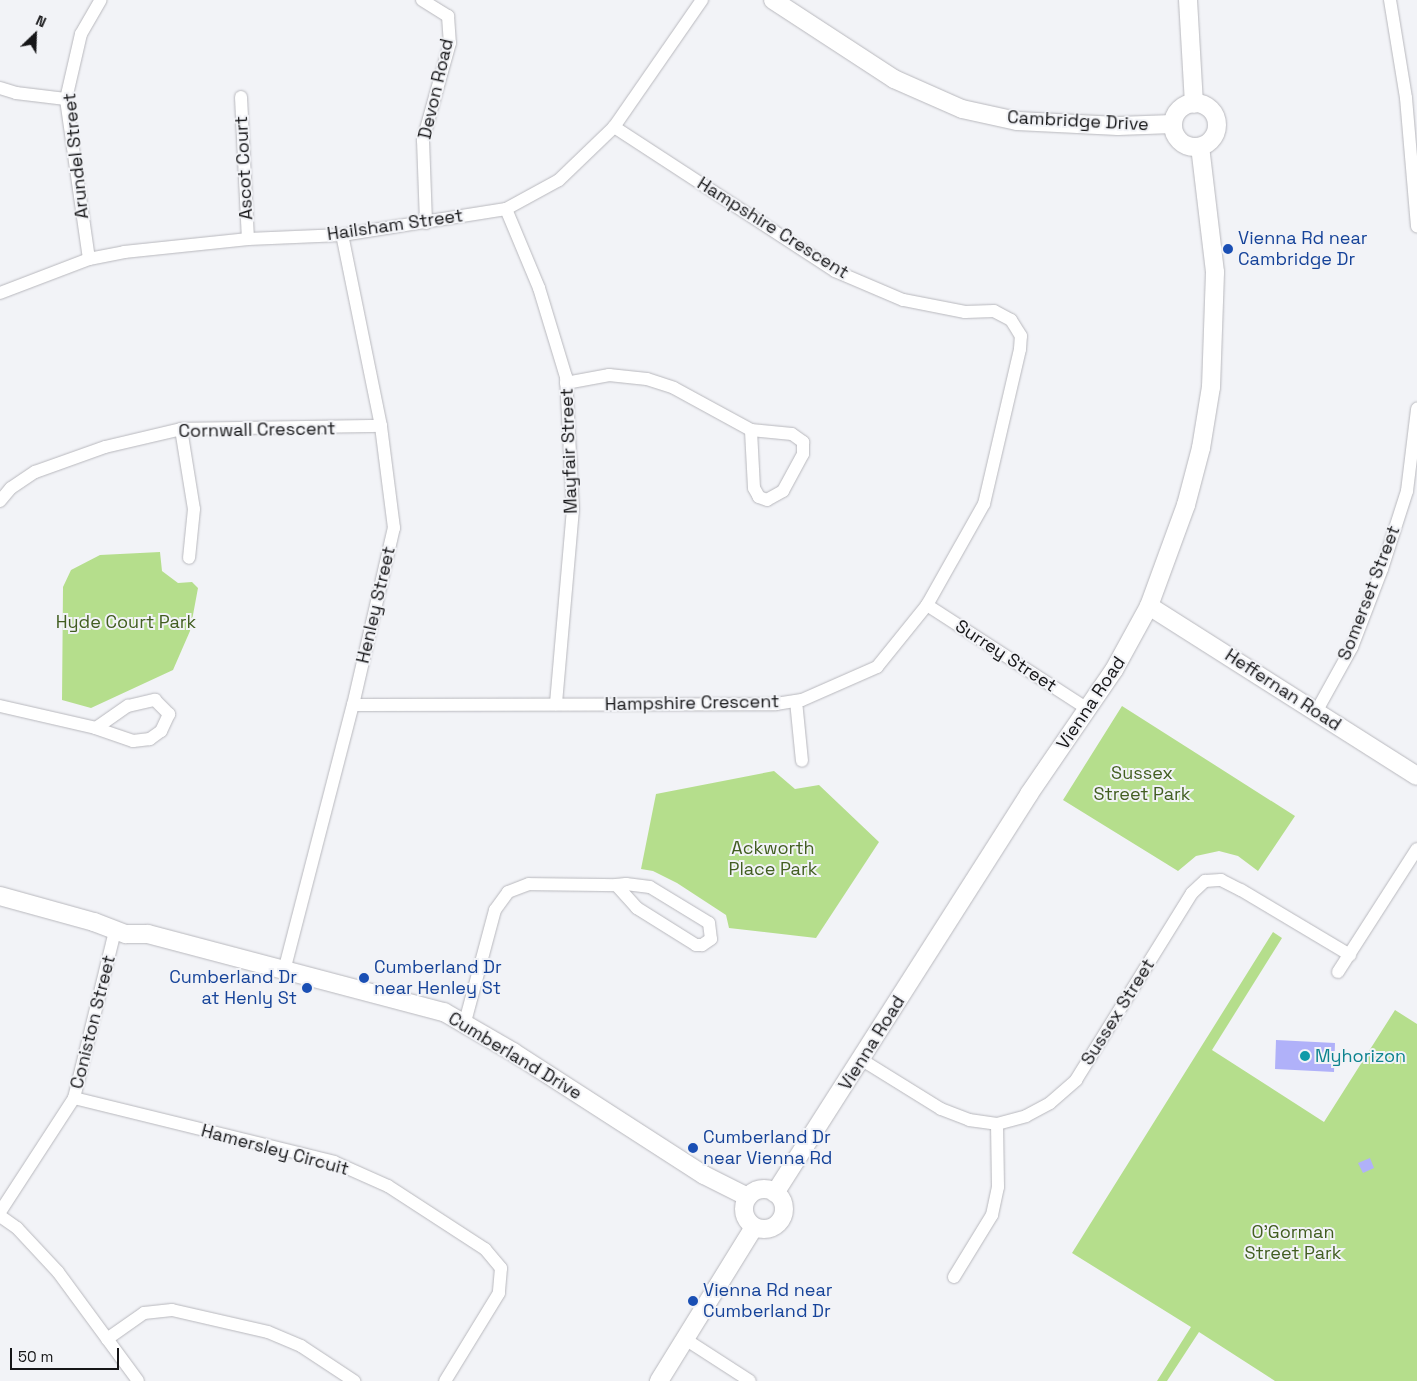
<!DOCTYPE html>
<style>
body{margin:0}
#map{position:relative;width:1417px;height:1381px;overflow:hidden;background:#f2f3f7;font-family:"Space Grotesk",sans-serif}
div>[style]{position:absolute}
.green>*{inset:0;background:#b5de8c}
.building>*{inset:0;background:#b0b1f9}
.roads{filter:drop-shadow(0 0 1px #b8b8bd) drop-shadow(0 0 1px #b8b8bd)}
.street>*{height:12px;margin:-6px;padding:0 6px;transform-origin:6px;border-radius:6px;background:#fff}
.secondary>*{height:18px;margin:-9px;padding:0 9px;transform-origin:9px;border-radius:9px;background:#fff}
.secondary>.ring{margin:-9px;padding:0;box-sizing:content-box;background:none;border:18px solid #fff;border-radius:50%}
.dots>*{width:14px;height:14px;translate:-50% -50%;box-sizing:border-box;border:2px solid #f2f3f7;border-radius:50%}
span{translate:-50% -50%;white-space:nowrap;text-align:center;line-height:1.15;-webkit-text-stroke:4px #f2f3f7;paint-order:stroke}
.street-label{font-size:18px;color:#161618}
.transit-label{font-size:18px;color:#164399}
.left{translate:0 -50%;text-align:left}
.right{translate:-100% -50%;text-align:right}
.park-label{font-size:18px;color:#425e21}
.culture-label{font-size:18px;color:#0d838f}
.north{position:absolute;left:10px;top:10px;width:50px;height:50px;-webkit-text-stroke:4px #f2f3f7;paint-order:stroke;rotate:24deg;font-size:14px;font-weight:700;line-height:20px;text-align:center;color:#161618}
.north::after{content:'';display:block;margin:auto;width:18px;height:22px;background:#161618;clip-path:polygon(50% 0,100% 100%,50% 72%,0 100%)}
.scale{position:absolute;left:10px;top:1348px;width:109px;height:22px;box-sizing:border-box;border:2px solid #161618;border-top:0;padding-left:6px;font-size:15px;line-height:18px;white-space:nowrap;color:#161618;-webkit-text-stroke:4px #f2f3f7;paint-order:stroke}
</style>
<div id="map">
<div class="green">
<i style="clip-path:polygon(160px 552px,162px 571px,178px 583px,192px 582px,198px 588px,190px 631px,173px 670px,91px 708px,62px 700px,63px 587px,71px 570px,100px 555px)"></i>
<i style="clip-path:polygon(1122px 706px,1295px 816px,1258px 871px,1238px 856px,1219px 851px,1196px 856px,1178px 871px,1063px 800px)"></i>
<i style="clip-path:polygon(774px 771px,795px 789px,819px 785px,879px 842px,816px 938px,729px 928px,726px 915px,677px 883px,653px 871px,641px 869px,656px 794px)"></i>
<i style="clip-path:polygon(1273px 932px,1282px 938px,1212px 1050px,1324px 1122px,1395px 1010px,1417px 1024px,1417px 1381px,1275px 1381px,1199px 1332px,1167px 1381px,1157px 1381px,1191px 1327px,1072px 1253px)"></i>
</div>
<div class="building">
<i style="clip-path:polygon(1276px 1040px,1335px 1043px,1334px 1072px,1275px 1069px)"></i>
<i style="clip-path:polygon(1370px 1158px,1374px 1168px,1363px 1173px,1358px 1163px)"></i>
</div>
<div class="roads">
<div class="street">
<i style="left:422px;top:0;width:31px;rotate:32deg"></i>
<i style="left:448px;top:16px;width:27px;rotate:86deg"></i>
<i style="left:450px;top:43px;width:101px;rotate:105.6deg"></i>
<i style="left:423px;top:140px;width:83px;rotate:87.9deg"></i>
<i style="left:1390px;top:0;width:99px;rotate:80.7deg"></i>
<i style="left:1406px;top:98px;width:129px;rotate:85.1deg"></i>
<i style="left:0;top:88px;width:17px;rotate:17deg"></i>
<i style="left:16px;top:93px;width:50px;rotate:6.8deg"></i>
<i style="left:241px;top:97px;width:142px;rotate:87.2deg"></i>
<i style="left:506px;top:209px;width:86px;rotate:67.3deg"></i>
<i style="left:539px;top:288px;width:93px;rotate:73.1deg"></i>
<i style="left:566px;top:377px;width:132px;rotate:87deg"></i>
<i style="left:573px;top:509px;width:196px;rotate:95deg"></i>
<i style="left:89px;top:259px;width:162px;rotate:-98.2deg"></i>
<i style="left:66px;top:99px;width:67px;rotate:-77deg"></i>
<i style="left:81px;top:34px;width:39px;rotate:-60deg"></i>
<i style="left:0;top:293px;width:95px;rotate:-20.9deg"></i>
<i style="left:89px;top:259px;width:36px;rotate:-11deg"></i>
<i style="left:124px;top:252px;width:125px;rotate:-6deg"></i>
<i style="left:248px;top:239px;width:94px;rotate:-2.4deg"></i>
<i style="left:342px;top:235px;width:166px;rotate:-9deg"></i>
<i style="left:506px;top:209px;width:60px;rotate:-28.7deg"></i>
<i style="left:559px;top:180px;width:76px;rotate:-43.9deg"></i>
<i style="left:614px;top:127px;width:155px;rotate:-55.3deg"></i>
<i style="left:566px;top:383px;width:44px;rotate:-10.5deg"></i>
<i style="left:609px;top:375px;width:38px;rotate:6deg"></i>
<i style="left:647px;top:379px;width:28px;rotate:18deg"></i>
<i style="left:674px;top:388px;width:88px;rotate:28.6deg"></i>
<i style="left:181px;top:429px;width:81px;rotate:80.8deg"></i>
<i style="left:194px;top:509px;width:49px;rotate:95.8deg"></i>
<i style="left:751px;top:430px;width:41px;rotate:5.6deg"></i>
<i style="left:792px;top:434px;width:14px;rotate:36deg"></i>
<i style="left:803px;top:442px;width:12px;rotate:90deg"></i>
<i style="left:803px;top:454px;width:42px;rotate:118.4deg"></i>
<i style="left:783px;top:491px;width:18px;rotate:151deg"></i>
<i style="left:767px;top:500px;width:9px;rotate:-159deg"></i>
<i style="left:759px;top:497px;width:10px;rotate:-119deg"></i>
<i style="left:754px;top:488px;width:58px;rotate:-93deg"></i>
<i style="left:0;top:501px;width:17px;rotate:-50deg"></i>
<i style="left:11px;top:488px;width:29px;rotate:-34deg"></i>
<i style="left:35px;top:472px;width:74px;rotate:-19.7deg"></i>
<i style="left:105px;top:447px;width:78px;rotate:-13.3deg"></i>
<i style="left:181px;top:429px;width:200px;rotate:-0.9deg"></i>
<i style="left:927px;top:605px;width:189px;rotate:32.9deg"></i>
<i style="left:155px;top:700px;width:20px;rotate:45deg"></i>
<i style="left:169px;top:714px;width:19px;rotate:115deg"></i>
<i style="left:161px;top:731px;width:14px;rotate:144deg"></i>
<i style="left:150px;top:739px;width:17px;rotate:173deg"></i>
<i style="left:133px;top:741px;width:39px;rotate:-161deg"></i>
<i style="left:96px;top:728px;width:39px;rotate:-35deg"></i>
<i style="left:128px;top:706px;width:28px;rotate:-13deg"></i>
<i style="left:796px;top:701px;width:60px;rotate:84.3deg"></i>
<i style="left:353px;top:705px;width:423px;rotate:-0.1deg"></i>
<i style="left:776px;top:704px;width:26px;rotate:-9deg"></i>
<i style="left:802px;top:700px;width:82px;rotate:-23.7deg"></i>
<i style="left:877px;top:667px;width:80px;rotate:-51.1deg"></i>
<i style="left:927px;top:605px;width:116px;rotate:-60.6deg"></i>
<i style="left:984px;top:504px;width:159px;rotate:-76.9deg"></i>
<i style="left:1020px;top:349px;width:13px;rotate:-86deg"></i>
<i style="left:1021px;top:336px;width:19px;rotate:-122deg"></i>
<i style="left:1011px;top:320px;width:19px;rotate:-152deg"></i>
<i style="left:994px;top:311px;width:29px;rotate:178deg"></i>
<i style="left:965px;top:312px;width:63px;rotate:-169deg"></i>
<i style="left:903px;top:300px;width:74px;rotate:-156.9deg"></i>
<i style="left:835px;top:271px;width:264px;rotate:-146.9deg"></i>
<i style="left:0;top:706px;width:98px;rotate:12.9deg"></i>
<i style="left:1316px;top:712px;width:74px;rotate:-61deg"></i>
<i style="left:1352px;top:647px;width:84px;rotate:-69deg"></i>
<i style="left:1382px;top:569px;width:82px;rotate:-72.2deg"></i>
<i style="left:1407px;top:491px;width:83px;rotate:-83deg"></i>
<i style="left:626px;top:884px;width:24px;rotate:7deg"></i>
<i style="left:650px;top:887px;width:69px;rotate:31.4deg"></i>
<i style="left:709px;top:923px;width:16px;rotate:83deg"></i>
<i style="left:711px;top:939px;width:11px;rotate:146deg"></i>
<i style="left:702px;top:945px;width:6px;rotate:180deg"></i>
<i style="left:696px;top:945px;width:70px;rotate:-147.9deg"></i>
<i style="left:637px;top:908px;width:31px;rotate:-132deg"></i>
<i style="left:616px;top:885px;width:10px;rotate:-6deg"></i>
<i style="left:284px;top:971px;width:275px;rotate:-75.5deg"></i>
<i style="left:353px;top:705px;width:182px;rotate:-77deg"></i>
<i style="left:394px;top:528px;width:103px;rotate:-97.3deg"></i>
<i style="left:381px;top:426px;width:195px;rotate:-101.5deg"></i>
<i style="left:1338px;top:972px;width:146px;rotate:-57.3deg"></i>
<i style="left:465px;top:1022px;width:116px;rotate:-75deg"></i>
<i style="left:495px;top:910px;width:22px;rotate:-54deg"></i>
<i style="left:508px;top:892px;width:22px;rotate:-21deg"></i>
<i style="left:529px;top:884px;width:87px;rotate:0.7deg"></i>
<i style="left:862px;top:1060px;width:93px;rotate:31.8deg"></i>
<i style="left:941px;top:1109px;width:30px;rotate:21deg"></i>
<i style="left:969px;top:1120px;width:28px;rotate:8deg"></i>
<i style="left:997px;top:1124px;width:30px;rotate:-15deg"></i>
<i style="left:1026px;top:1116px;width:27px;rotate:-28deg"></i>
<i style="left:1050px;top:1103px;width:35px;rotate:-41deg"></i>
<i style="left:1076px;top:1080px;width:220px;rotate:-58.2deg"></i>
<i style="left:1192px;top:893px;width:18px;rotate:-43deg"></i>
<i style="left:1205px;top:881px;width:16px;rotate:-4deg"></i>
<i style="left:1221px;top:880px;width:22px;rotate:27deg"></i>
<i style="left:1241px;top:890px;width:127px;rotate:30.8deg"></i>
<i style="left:74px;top:1098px;width:268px;rotate:13.8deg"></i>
<i style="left:334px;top:1162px;width:59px;rotate:24deg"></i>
<i style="left:388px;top:1186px;width:116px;rotate:33deg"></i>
<i style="left:485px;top:1249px;width:25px;rotate:50deg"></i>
<i style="left:501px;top:1268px;width:25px;rotate:95deg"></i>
<i style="left:499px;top:1293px;width:103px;rotate:121.5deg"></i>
<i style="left:0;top:1212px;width:136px;rotate:-57deg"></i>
<i style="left:74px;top:1098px;width:172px;rotate:-76.2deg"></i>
<i style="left:0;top:1216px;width:21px;rotate:35deg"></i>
<i style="left:17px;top:1228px;width:60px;rotate:47deg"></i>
<i style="left:58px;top:1272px;width:135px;rotate:53.7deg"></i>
<i style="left:954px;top:1277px;width:73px;rotate:-58.5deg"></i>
<i style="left:992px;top:1215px;width:29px;rotate:-78deg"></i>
<i style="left:998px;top:1187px;width:63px;rotate:-90.9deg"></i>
<i style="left:107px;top:1339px;width:45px;rotate:-35.1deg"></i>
<i style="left:144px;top:1313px;width:28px;rotate:-6deg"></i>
<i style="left:172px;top:1310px;width:98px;rotate:12.9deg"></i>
<i style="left:268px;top:1332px;width:36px;rotate:23deg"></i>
<i style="left:301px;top:1346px;width:64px;rotate:33.4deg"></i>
<i style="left:685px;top:1339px;width:77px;rotate:32.9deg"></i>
</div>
<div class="secondary">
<i style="left:773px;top:0;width:145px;rotate:33.1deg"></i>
<i style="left:894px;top:79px;width:74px;rotate:23.8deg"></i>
<i style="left:962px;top:109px;width:56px;rotate:12.3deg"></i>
<i style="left:1017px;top:121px;width:101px;rotate:2.8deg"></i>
<i style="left:1118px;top:126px;width:55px;rotate:-2.1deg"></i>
<i style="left:1188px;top:0;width:104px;rotate:86.7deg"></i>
<i class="ring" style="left:1173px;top:103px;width:26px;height:26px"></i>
<i style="left:1149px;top:606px;width:317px;rotate:32.4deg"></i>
<i style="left:0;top:896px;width:98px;rotate:15.5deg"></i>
<i style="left:94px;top:922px;width:34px;rotate:21deg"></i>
<i style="left:126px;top:934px;width:22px"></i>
<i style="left:148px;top:934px;width:306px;rotate:14.8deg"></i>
<i style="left:444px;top:1012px;width:80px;rotate:30.1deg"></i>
<i style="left:513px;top:1052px;width:227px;rotate:32.8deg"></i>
<i style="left:704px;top:1175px;width:49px;rotate:26.6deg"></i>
<i class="ring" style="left:744px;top:1189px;width:22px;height:22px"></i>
<i style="left:775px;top:1193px;width:473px;rotate:-57.5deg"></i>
<i style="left:1029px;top:794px;width:150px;rotate:-55.6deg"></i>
<i style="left:1114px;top:670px;width:73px;rotate:-61.3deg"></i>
<i style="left:1149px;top:606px;width:108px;rotate:-69.9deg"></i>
<i style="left:1186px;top:505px;width:59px;rotate:-75.3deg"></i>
<i style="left:1201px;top:448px;width:62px;rotate:-80.7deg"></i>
<i style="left:1211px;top:387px;width:115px;rotate:-88deg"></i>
<i style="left:1215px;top:272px;width:126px;rotate:-96.8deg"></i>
<i style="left:659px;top:1381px;width:181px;rotate:-58.3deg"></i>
</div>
</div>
<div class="dots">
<i style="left:1228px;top:249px;background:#1a4fb4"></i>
<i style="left:364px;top:978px;background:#1a4fb4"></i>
<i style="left:307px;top:988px;background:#1a4fb4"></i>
<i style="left:1305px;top:1056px;background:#0f9aa8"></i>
<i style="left:693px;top:1148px;background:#1a4fb4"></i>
<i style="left:693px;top:1301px;background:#1a4fb4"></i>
</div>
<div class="street-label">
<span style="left:436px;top:89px;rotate:-77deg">Devon Road</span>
<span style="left:1078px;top:121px;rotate:3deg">Cambridge Drive</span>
<span style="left:76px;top:156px;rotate:-96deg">Arundel Street</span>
<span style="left:244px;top:168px;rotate:-93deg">Ascot Court</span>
<span style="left:395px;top:225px;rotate:-8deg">Hailsham Street</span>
<span style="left:773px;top:228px;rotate:32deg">Hampshire Crescent</span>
<span style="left:257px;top:430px;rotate:-1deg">Cornwall Crescent</span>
<span style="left:569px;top:451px;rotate:-92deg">Mayfair Street</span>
<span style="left:1369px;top:593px;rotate:-69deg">Somerset Street</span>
<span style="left:376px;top:605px;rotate:-77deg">Henley Street</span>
<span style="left:1006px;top:656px;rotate:33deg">Surrey Street</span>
<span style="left:1283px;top:690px;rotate:33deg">Heffernan Road</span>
<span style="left:692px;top:703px;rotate:-1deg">Hampshire Crescent</span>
<span style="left:1091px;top:703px;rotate:-56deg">Vienna Road</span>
<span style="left:1118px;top:1012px;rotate:-58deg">Sussex Street</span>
<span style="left:93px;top:1022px;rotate:-76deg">Coniston Street</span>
<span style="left:872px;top:1043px;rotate:-58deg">Vienna Road</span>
<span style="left:515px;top:1056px;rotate:31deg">Cumberland Drive</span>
<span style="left:275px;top:1150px;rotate:15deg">Hamersley Circuit</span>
</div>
<div class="transit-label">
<span class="left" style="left:1238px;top:249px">Vienna Rd near<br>Cambridge Dr</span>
<span class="left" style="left:374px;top:978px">Cumberland Dr<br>near Henley St</span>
<span class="right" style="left:297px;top:988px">Cumberland Dr<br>at Henly St</span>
<span class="left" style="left:703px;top:1148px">Cumberland Dr<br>near Vienna Rd</span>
<span class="left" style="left:703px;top:1301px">Vienna Rd near<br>Cumberland Dr</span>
</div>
<div class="park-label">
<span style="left:126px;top:622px">Hyde Court Park</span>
<span style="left:1142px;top:784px">Sussex<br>Street Park</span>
<span style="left:773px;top:859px">Ackworth<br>Place Park</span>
<span style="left:1293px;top:1243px">O'Gorman<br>Street Park</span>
</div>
<div class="culture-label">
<span class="left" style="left:1315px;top:1056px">Myhorizon</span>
</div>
<div class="north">N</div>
<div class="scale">50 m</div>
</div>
